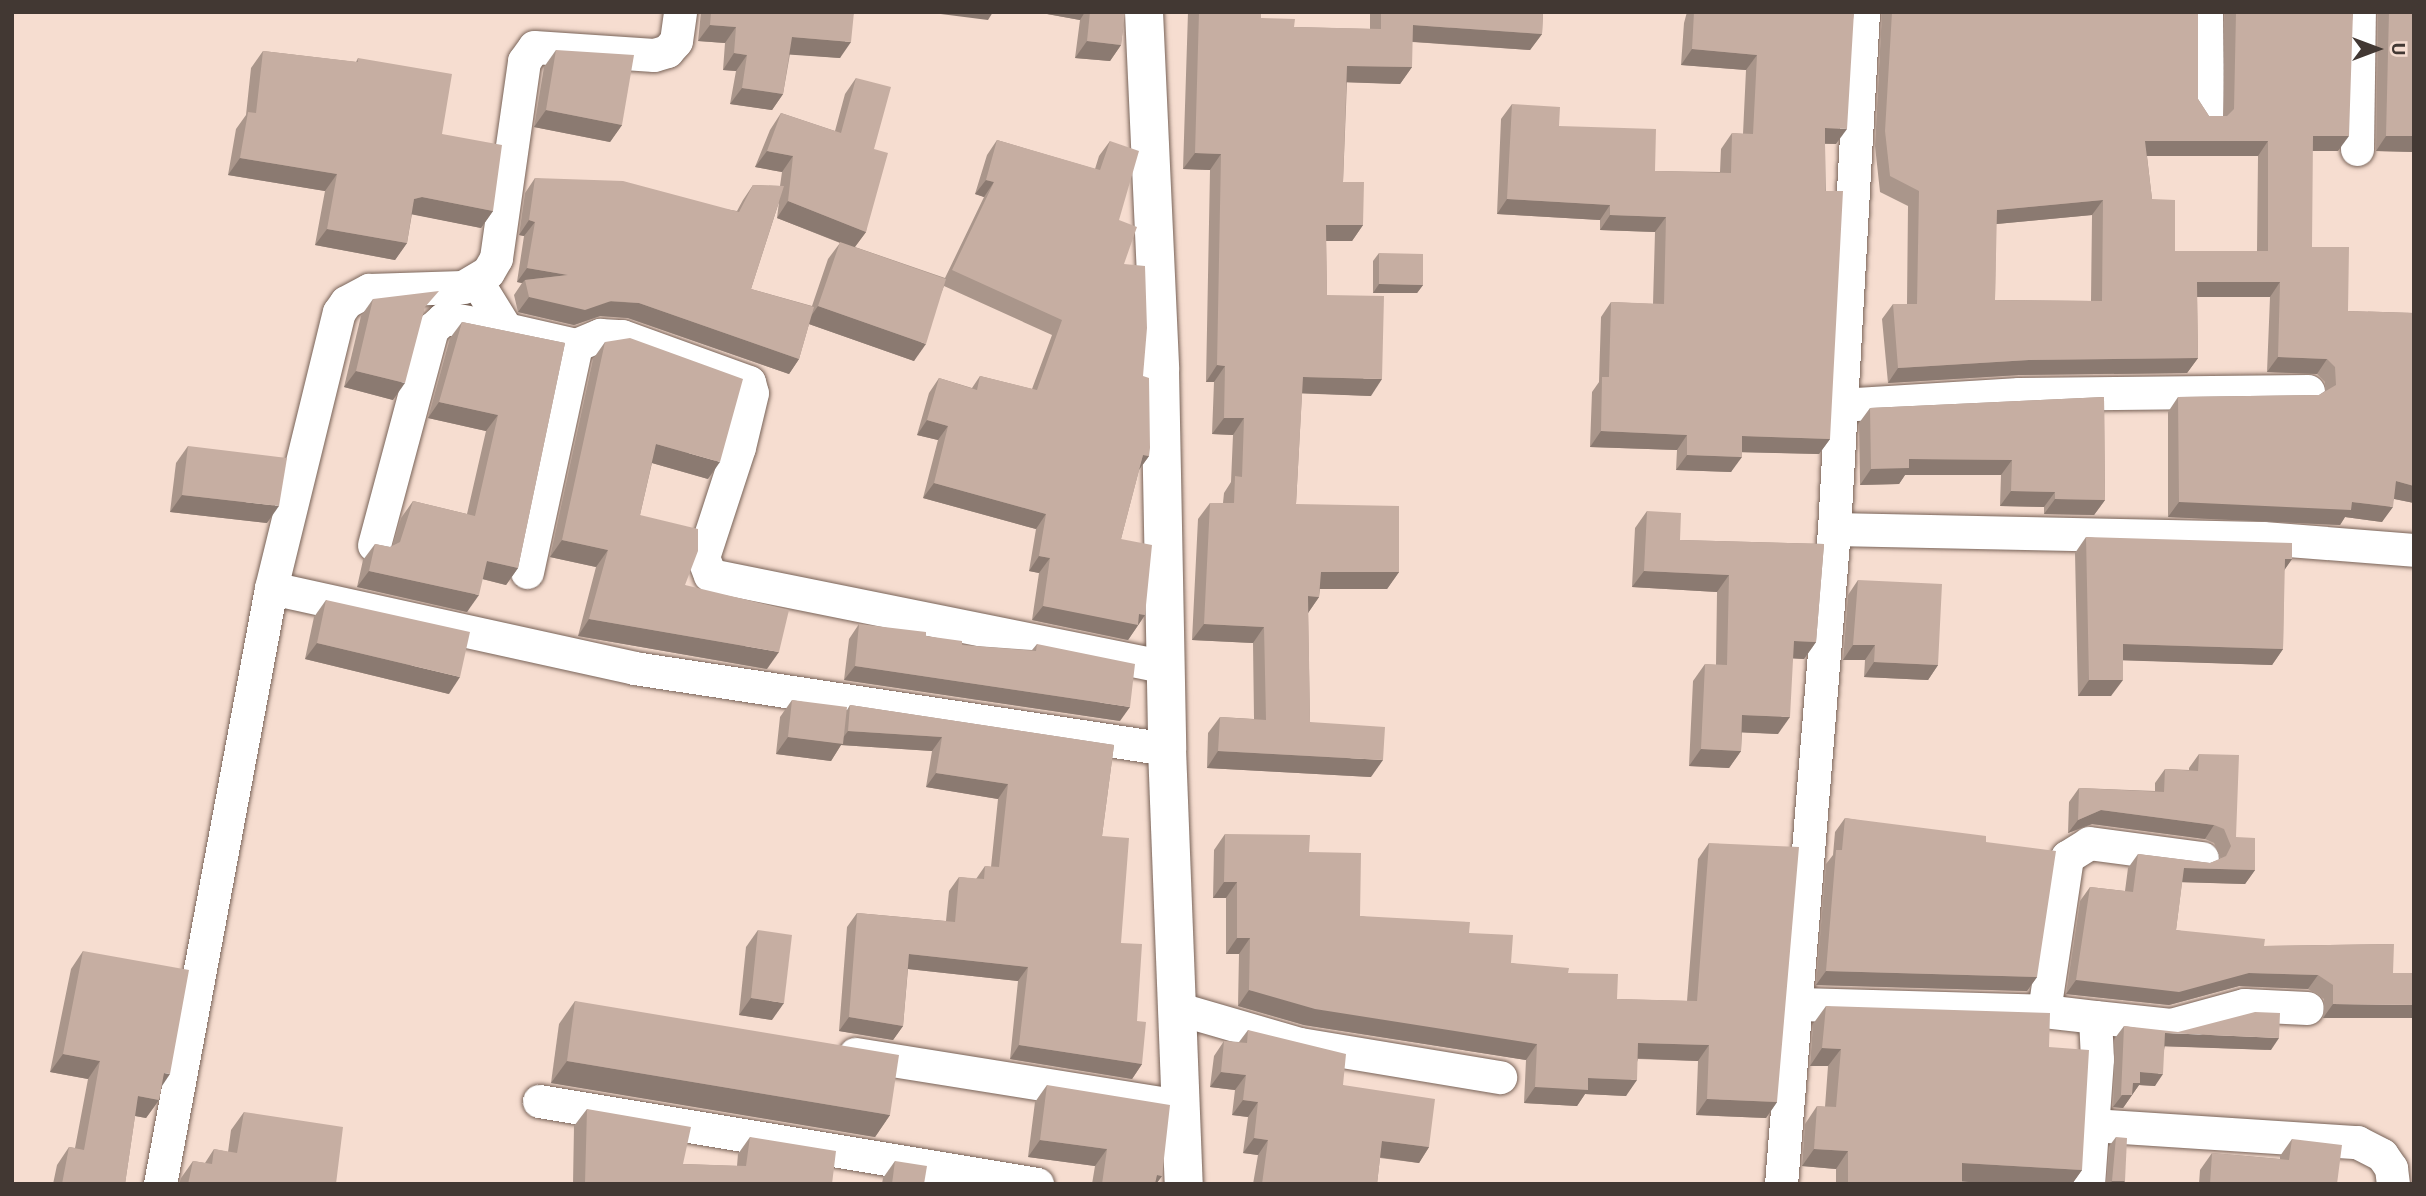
<!DOCTYPE html>
<style>
body{margin:0}
#map{position:relative;width:2426px;height:1196px;overflow:hidden;background:#f6ddd0;font-family:Roboto,sans-serif}
div>[style]{position:absolute}
.roads{filter:drop-shadow(0 0 2px #786358) drop-shadow(0 0 2px #786358)}
.minor>*{height:33px;margin:-16.5px;padding:0 16.5px;transform-origin:16.5px;border-radius:16.5px;background:#fff}
.tertiary>*{height:38px;margin:-19px;padding:0 19px;transform-origin:19px;border-radius:19px;background:#fff}
.wall>*{inset:0;background:#aa968b}
.shaded-wall>*{inset:0;background:#8b7a71}
.building>*{inset:0;background:#c6aea2}
span{translate:-50% -50%;white-space:nowrap;text-align:center;line-height:1.15;-webkit-text-stroke:6px #f6ddd0;paint-order:stroke}
.frame{position:absolute;inset:0;border:14px solid #423833;pointer-events:none}
.north{position:absolute;left:2342px;top:14px;width:70px;height:70px;-webkit-text-stroke:5px #f6ddd0;paint-order:stroke;rotate:90deg;font-size:19px;font-weight:700;line-height:28px;text-align:center;color:#423833}
.north::after{content:'';display:block;margin:auto;width:24px;height:32px;background:#423833;clip-path:polygon(50% 0,100% 100%,50% 72%,0 100%)}
</style>
<div id="map">
<div class="roads">
<div class="minor">
<i style="left:2206px;top:12px;width:102px;rotate:89.4deg"></i>
<i style="left:2357px;top:149px;width:137px;rotate:-89.2deg"></i>
<i style="left:477px;top:282px;width:55px;rotate:58.3deg"></i>
<i style="left:506px;top:329px;width:72px;rotate:12.9deg"></i>
<i style="left:576px;top:345px;width:26px;rotate:-23deg"></i>
<i style="left:600px;top:335px;width:22px;rotate:3deg"></i>
<i style="left:622px;top:336px;width:135px;rotate:19.9deg"></i>
<i style="left:749px;top:382px;width:11px;rotate:75deg"></i>
<i style="left:752px;top:393px;width:56px;rotate:103.5deg"></i>
<i style="left:739px;top:447px;width:116px;rotate:108.1deg"></i>
<i style="left:703px;top:557px;width:19px;rotate:69deg"></i>
<i style="left:710px;top:575px;width:465px;rotate:11.4deg"></i>
<i style="left:1840px;top:405px;width:179px;rotate:-3.5deg"></i>
<i style="left:2019px;top:394px;width:289px;rotate:-0.6deg"></i>
<i style="left:1834px;top:529px;width:429px;rotate:1.2deg"></i>
<i style="left:2263px;top:538px;width:151px;rotate:4.5deg"></i>
<i style="left:374px;top:545px;width:224px;rotate:-75deg"></i>
<i style="left:432px;top:329px;width:15px;rotate:-42deg"></i>
<i style="left:443px;top:319px;width:10px"></i>
<i style="left:453px;top:319px;width:54px;rotate:10.7deg"></i>
<i style="left:527px;top:572px;width:232px;rotate:-77.8deg"></i>
<i style="left:271px;top:588px;width:372px;rotate:12.4deg"></i>
<i style="left:634px;top:668px;width:539px;rotate:8.64deg"></i>
<i style="left:1799px;top:1004px;width:245px;rotate:1.6deg"></i>
<i style="left:2044px;top:1011px;width:51px;rotate:6.7deg"></i>
<i style="left:2095px;top:1017px;width:42px;rotate:87.3deg"></i>
<i style="left:2097px;top:1059px;width:125px;rotate:94.1deg"></i>
<i style="left:1176px;top:1008px;width:129px;rotate:16.2deg"></i>
<i style="left:1300px;top:1044px;width:203px;rotate:9.4deg"></i>
<i style="left:2044px;top:1011px;width:156px;rotate:-81.5deg"></i>
<i style="left:2067px;top:857px;width:26px;rotate:-32deg"></i>
<i style="left:2089px;top:843px;width:114px;rotate:7.6deg"></i>
<i style="left:2095px;top:1017px;width:76px;rotate:6deg"></i>
<i style="left:2171px;top:1025px;width:76px;rotate:-15.3deg"></i>
<i style="left:2244px;top:1005px;width:63px;rotate:2.7deg"></i>
<i style="left:855px;top:1054px;width:328px;rotate:9.1deg"></i>
<i style="left:539px;top:1101px;width:505px;rotate:9.46deg"></i>
<i style="left:2092px;top:1125px;width:266px;rotate:3.7deg"></i>
<i style="left:2357px;top:1142px;width:28px;rotate:27deg"></i>
<i style="left:2382px;top:1155px;width:16px;rotate:55deg"></i>
<i style="left:2391px;top:1168px;width:16px;rotate:83deg"></i>
<i style="left:160px;top:1184px;width:606px;rotate:-79.45deg"></i>
<i style="left:271px;top:588px;width:284px;rotate:-76.2deg"></i>
<i style="left:339px;top:312px;width:12px;rotate:-55deg"></i>
<i style="left:346px;top:302px;width:26px;rotate:-28deg"></i>
<i style="left:369px;top:290px;width:94px;rotate:-1.8deg"></i>
<i style="left:463px;top:287px;width:29px;rotate:-31deg"></i>
<i style="left:488px;top:272px;width:16px;rotate:-60deg"></i>
<i style="left:496px;top:258px;width:199px;rotate:-81.9deg"></i>
<i style="left:524px;top:61px;width:17px;rotate:-54deg"></i>
<i style="left:534px;top:47px;width:120px;rotate:3.8deg"></i>
<i style="left:654px;top:55px;width:14px;rotate:-17deg"></i>
<i style="left:667px;top:51px;width:13px;rotate:-48deg"></i>
<i style="left:676px;top:41px;width:29px;rotate:-82deg"></i>
<i style="left:1781px;top:1184px;width:657px;rotate:-85.37deg"></i>
<i style="left:1834px;top:529px;width:518px;rotate:-86.79deg"></i>
</div>
<div class="tertiary">
<i style="left:1144px;top:12px;width:358px;rotate:87.4deg"></i>
<i style="left:1160px;top:370px;width:379px;rotate:88.9deg"></i>
<i style="left:1167px;top:749px;width:435px;rotate:87.8deg"></i>
</div>
</div>
<div class="wall">
<i style="clip-path:polygon(701px 12px,854px 12px,840px 58px,790px 54px,783px 94px,772px 110px,730px 104px,736px 71px,723px 70px,725px 43px,698px 41px)"></i>
<i style="clip-path:polygon(1036px 12px,1125px 12px,1121px 45px,1110px 61px,1075px 58px,1080px 20px)"></i>
<i style="clip-path:polygon(1188px 12px,1261px 12px,1261px 18px,1294px 27px,1370px 29px,1370px 12px,1543px 12px,1542px 34px,1530px 50px,1412px 42px,1412px 67px,1400px 84px,1347px 82px,1343px 182px,1363px 225px,1352px 241px,1326px 241px,1327px 295px,1371px 396px,1302px 393px,1296px 504px,1399px 572px,1387px 589px,1320px 589px,1319px 597px,1308px 613px,1310px 722px,1371px 777px,1207px 768px,1208px 733px,1220px 717px,1254px 719px,1253px 643px,1192px 640px,1198px 519px,1210px 503px,1223px 503px,1224px 493px,1231px 482px,1233px 435px,1212px 434px,1214px 382px,1206px 382px,1210px 170px,1183px 169px)"></i>
<i style="clip-path:polygon(1687px 12px,1854px 12px,1836px 144px,1825px 144px,1830px 439px,1819px 454px,1742px 452px,1731px 472px,1676px 470px,1677px 450px,1590px 447px,1592px 392px,1599px 382px,1601px 317px,1611px 302px,1653px 304px,1655px 232px,1600px 230px,1600px 220px,1497px 214px,1501px 119px,1512px 104px,1655px 171px,1720px 172px,1721px 149px,1732px 133px,1743px 134px,1746px 70px,1681px 65px,1684px 23px)"></i>
<i style="clip-path:polygon(evenodd,1882px 12px,2198px 12px,2198px 99px,2209px 116px,2223px 116px,2225px 12px,2353px 12px,2338px 151px,2312px 151px,2312px 247px,2348px 311px,2414px 313px,2414px 503px,2394px 499px,2382px 522px,2345px 517px,2340px 525px,2168px 517px,2168px 412px,2178px 397px,2319px 395px,2325px 391px,2325px 382px,2317px 374px,2267px 372px,2270px 297px,2197px 297px,2198px 358px,2187px 373px,2019px 375px,1888px 383px,1882px 319px,1893px 304px,1907px 304px,1908px 206px,1880px 192px,1875px 146px,1882px 12px,2147px 156px,2258px 156px,2257px 251px,2175px 251px,2152px 199px,2147px 156px,1882px 12px,2092px 215px,2091px 301px,1995px 300px,1996px 224px,2092px 215px)"></i>
<i style="clip-path:polygon(2378px 12px,2414px 12px,2414px 152px,2376px 151px)"></i>
<i style="clip-path:polygon(556px 50px,622px 125px,610px 142px,534px 127px,544px 67px)"></i>
<i style="clip-path:polygon(263px 51px,356px 62px,358px 58px,442px 134px,493px 211px,481px 228px,412px 214px,407px 243px,395px 260px,315px 245px,325px 191px,228px 175px,236px 129px,246px 115px,251px 68px)"></i>
<i style="clip-path:polygon(evenodd,856px 78px,874px 149px,866px 232px,855px 247px,945px 278px,984px 197px,975px 194px,987px 155px,997px 140px,1095px 169px,1099px 156px,1110px 141px,1124px 264px,1143px 376px,1149px 456px,1139px 470px,1121px 539px,1145px 615px,1128px 640px,1032px 620px,1039px 573px,1029px 571px,1036px 529px,923px 498px,938px 440px,917px 435px,929px 393px,939px 378px,972px 388px,980px 376px,1032px 389px,1052px 335px,944px 286px,914px 361px,809px 324px,799px 359px,789px 374px,628px 318px,600px 316px,574px 325px,518px 312px,514px 295px,522px 283px,517px 282px,524px 236px,519px 235px,525px 193px,535px 178px,737px 211px,743px 200px,753px 185px,780px 186px,782px 172px,755px 167px,770px 130px,781px 113px,835px 131px,845px 94px,856px 78px,779px 202px,777px 218px,840px 243px,828px 259px,812px 306px,751px 289px,779px 202px)"></i>
<i style="clip-path:polygon(1379px 253px,1423px 285px,1417px 293px,1373px 293px,1373px 261px)"></i>
<i style="clip-path:polygon(373px 299px,424px 311px,393px 400px,344px 387px,361px 316px)"></i>
<i style="clip-path:polygon(462px 322px,565px 343px,518px 568px,506px 585px,482px 579px,467px 612px,357px 587px,363px 560px,375px 544px,390px 547px,392px 546px,401px 518px,413px 501px,467px 514px,486px 431px,428px 418px,450px 338px)"></i>
<i style="clip-path:polygon(605px 342px,708px 479px,652px 463px,640px 515px,685px 585px,767px 669px,578px 636px,596px 567px,550px 557px,593px 359px)"></i>
<i style="clip-path:polygon(2104px 397px,2105px 500px,2094px 515px,2044px 514px,2044px 507px,2000px 506px,2001px 475px,1905px 475px,1899px 484px,1860px 485px,1859px 423px,1870px 408px)"></i>
<i style="clip-path:polygon(188px 446px,267px 523px,170px 512px,176px 463px)"></i>
<i style="clip-path:polygon(1647px 511px,1680px 540px,1824px 544px,1816px 642px,1804px 659px,1793px 658px,1778px 734px,1742px 732px,1741px 751px,1729px 768px,1689px 766px,1693px 681px,1705px 664px,1716px 665px,1717px 592px,1632px 587px,1635px 528px)"></i>
<i style="clip-path:polygon(2086px 537px,2292px 559px,2284px 570px,2283px 649px,2272px 665px,2123px 660px,2111px 696px,2078px 696px,2075px 553px)"></i>
<i style="clip-path:polygon(1858px 580px,1938px 665px,1928px 680px,1864px 677px,1865px 660px,1843px 660px,1848px 595px)"></i>
<i style="clip-path:polygon(326px 600px,449px 694px,305px 659px,314px 617px)"></i>
<i style="clip-path:polygon(859px 624px,926px 636px,962px 645px,1032px 650px,1037px 644px,1120px 721px,844px 680px,849px 639px)"></i>
<i style="clip-path:polygon(792px 700px,847px 710px,850px 705px,1114px 745px,1102px 836px,1121px 943px,1137px 1021px,1142px 1064px,1132px 1079px,1010px 1059px,1018px 981px,908px 969px,903px 1026px,893px 1040px,839px 1031px,847px 927px,857px 913px,946px 921px,949px 891px,959px 877px,976px 879px,985px 866px,991px 867px,998px 799px,926px 787px,932px 751px,841px 745px,831px 761px,776px 754px,780px 717px)"></i>
<i style="clip-path:polygon(2199px 754px,2236px 837px,2255px 870px,2245px 884px,2182px 882px,2176px 930px,2264px 946px,2394px 944px,2323px 1018px,2324px 999px,2308px 989px,2239px 986px,2169px 1005px,2066px 994px,2080px 901px,2090px 887px,2125px 891px,2128px 868px,2138px 854px,2210px 863px,2221px 859px,2214px 843px,2205px 839px,2092px 824px,2068px 833px,2069px 802px,2079px 788px,2155px 791px,2155px 783px,2165px 769px,2189px 770px,2189px 768px)"></i>
<i style="clip-path:polygon(1845px 818px,1986px 842px,2037px 977px,2027px 991px,1816px 985px,1826px 864px,1833px 855px,1835px 832px)"></i>
<i style="clip-path:polygon(1225px 834px,1309px 852px,1360px 916px,1469px 933px,1511px 963px,1568px 973px,1617px 999px,1687px 1001px,1698px 859px,1709px 843px,1777px 1102px,1766px 1118px,1696px 1115px,1698px 1061px,1638px 1059px,1626px 1096px,1585px 1094px,1577px 1106px,1524px 1103px,1526px 1060px,1304px 1025px,1238px 1006px,1239px 954px,1226px 954px,1226px 898px,1213px 898px,1214px 850px)"></i>
<i style="clip-path:polygon(758px 930px,772px 1020px,739px 1015px,746px 947px)"></i>
<i style="clip-path:polygon(83px 951px,161px 1086px,159px 1100px,146px 1118px,135px 1116px,125px 1184px,53px 1184px,57px 1165px,69px 1147px,75px 1148px,88px 1079px,50px 1072px,71px 969px)"></i>
<i style="clip-path:polygon(575px 1001px,890px 1115px,875px 1137px,551px 1083px,559px 1024px)"></i>
<i style="clip-path:polygon(1826px 1006px,2049px 1047px,2082px 1170px,2072px 1184px,2007px 1184px,1962px 1181px,1962px 1184px,1836px 1184px,1836px 1169px,1802px 1166px,1805px 1124px,1817px 1106px,1825px 1107px,1828px 1066px,1810px 1066px,1813px 1024px)"></i>
<i style="clip-path:polygon(2124px 1026px,2271px 1050px,2165px 1046px,2155px 1086px,2139px 1085px,2123px 1108px,2113px 1107px,2115px 1038px)"></i>
<i style="clip-path:polygon(1248px 1030px,1343px 1085px,1429px 1147px,1419px 1163px,1380px 1158px,1377px 1184px,1253px 1184px,1258px 1155px,1243px 1153px,1248px 1117px,1232px 1115px,1235px 1090px,1210px 1087px,1214px 1056px,1224px 1041px,1239px 1042px)"></i>
<i style="clip-path:polygon(1047px 1085px,1162px 1176px,1156px 1184px,1092px 1184px,1095px 1166px,1028px 1157px,1035px 1102px)"></i>
<i style="clip-path:polygon(587px 1109px,683px 1164px,737px 1166px,738px 1154px,750px 1137px,832px 1184px,573px 1184px,574px 1126px)"></i>
<i style="clip-path:polygon(244px 1112px,336px 1184px,179px 1184px,181px 1178px,193px 1161px,205px 1163px,214px 1149px,228px 1152px,231px 1130px)"></i>
<i style="clip-path:polygon(2116px 1137px,2123px 1184px,2106px 1184px,2110px 1145px)"></i>
<i style="clip-path:polygon(2292px 1139px,2337px 1184px,2199px 1184px,2200px 1170px,2212px 1153px,2280px 1159px,2280px 1156px)"></i>
<i style="clip-path:polygon(895px 1161px,924px 1184px,882px 1184px,883px 1178px)"></i>
</div>
<div class="shaded-wall">
<i style="clip-path:polygon(925px 12px,993px 12px,988px 20px)"></i>
<i style="clip-path:polygon(1036px 12px,1085px 12px,1080px 20px)"></i>
<i style="clip-path:polygon(710px 25px,736px 27px,725px 43px,698px 41px)"></i>
<i style="clip-path:polygon(1413px 25px,1542px 34px,1530px 50px,1402px 41px)"></i>
<i style="clip-path:polygon(792px 37px,851px 42px,840px 58px,781px 54px)"></i>
<i style="clip-path:polygon(1087px 41px,1121px 45px,1110px 61px,1075px 58px)"></i>
<i style="clip-path:polygon(1692px 49px,1757px 55px,1746px 70px,1681px 65px)"></i>
<i style="clip-path:polygon(734px 53px,747px 55px,736px 71px,723px 70px)"></i>
<i style="clip-path:polygon(1347px 66px,1412px 67px,1400px 84px,1336px 82px)"></i>
<i style="clip-path:polygon(742px 88px,783px 94px,772px 110px,730px 104px)"></i>
<i style="clip-path:polygon(546px 110px,622px 125px,610px 142px,534px 127px)"></i>
<i style="clip-path:polygon(1825px 128px,1847px 129px,1836px 144px,1814px 143px)"></i>
<i style="clip-path:polygon(2313px 136px,2349px 136px,2338px 151px,2302px 151px)"></i>
<i style="clip-path:polygon(2386px 136px,2414px 136px,2414px 152px,2376px 151px)"></i>
<i style="clip-path:polygon(2145px 141px,2268px 141px,2258px 156px,2135px 156px)"></i>
<i style="clip-path:polygon(767px 151px,793px 156px,782px 172px,755px 167px)"></i>
<i style="clip-path:polygon(1195px 153px,1221px 154px,1210px 170px,1183px 169px)"></i>
<i style="clip-path:polygon(240px 158px,337px 174px,325px 191px,228px 175px)"></i>
<i style="clip-path:polygon(986px 180px,994px 182px,984px 197px,975px 194px)"></i>
<i style="clip-path:polygon(422px 197px,493px 211px,481px 228px,410px 214px,414px 199px)"></i>
<i style="clip-path:polygon(1507px 199px,1610px 205px,1600px 220px,1497px 214px)"></i>
<i style="clip-path:polygon(2103px 200px,2092px 215px,1986px 225px,1997px 210px)"></i>
<i style="clip-path:polygon(788px 201px,866px 232px,854px 248px,777px 218px)"></i>
<i style="clip-path:polygon(1610px 215px,1666px 217px,1655px 232px,1600px 230px)"></i>
<i style="clip-path:polygon(529px 220px,535px 222px,524px 236px,519px 235px)"></i>
<i style="clip-path:polygon(1326px 225px,1363px 225px,1352px 241px,1315px 241px)"></i>
<i style="clip-path:polygon(327px 229px,407px 243px,395px 260px,315px 245px)"></i>
<i style="clip-path:polygon(527px 268px,568px 275px,525px 280px,522px 283px,517px 282px)"></i>
<i style="clip-path:polygon(2197px 282px,2280px 282px,2270px 297px,2186px 297px)"></i>
<i style="clip-path:polygon(1379px 284px,1423px 285px,1417px 293px,1373px 293px)"></i>
<i style="clip-path:polygon(529px 297px,639px 303px,799px 359px,789px 374px,628px 318px,600px 316px,574px 325px,518px 312px)"></i>
<i style="clip-path:polygon(818px 306px,926px 344px,914px 361px,806px 323px)"></i>
<i style="clip-path:polygon(2278px 357px,2327px 359px,2317px 374px,2267px 372px)"></i>
<i style="clip-path:polygon(2198px 358px,2187px 373px,2019px 375px,1888px 383px,1898px 368px,2029px 360px)"></i>
<i style="clip-path:polygon(1217px 365px,1225px 366px,1214px 382px,1206px 382px)"></i>
<i style="clip-path:polygon(356px 371px,405px 383px,393px 400px,344px 387px)"></i>
<i style="clip-path:polygon(1303px 377px,1382px 379px,1371px 396px,1291px 393px)"></i>
<i style="clip-path:polygon(439px 402px,498px 415px,486px 431px,428px 418px)"></i>
<i style="clip-path:polygon(1224px 418px,1244px 418px,1233px 435px,1212px 434px)"></i>
<i style="clip-path:polygon(927px 420px,948px 426px,938px 440px,917px 435px)"></i>
<i style="clip-path:polygon(1601px 431px,1687px 435px,1677px 450px,1590px 447px)"></i>
<i style="clip-path:polygon(1742px 436px,1830px 439px,1819px 454px,1732px 452px)"></i>
<i style="clip-path:polygon(656px 444px,720px 462px,708px 479px,645px 461px)"></i>
<i style="clip-path:polygon(1143px 455px,1149px 456px,1138px 471px)"></i>
<i style="clip-path:polygon(1687px 455px,1742px 457px,1731px 472px,1676px 470px)"></i>
<i style="clip-path:polygon(1909px 459px,2012px 460px,2001px 475px,1905px 475px,1899px 484px,1860px 485px,1871px 469px)"></i>
<i style="clip-path:polygon(2396px 481px,2414px 486px,2414px 503px,2385px 497px)"></i>
<i style="clip-path:polygon(934px 483px,1046px 514px,1036px 529px,923px 498px)"></i>
<i style="clip-path:polygon(2011px 491px,2055px 492px,2044px 507px,2000px 506px)"></i>
<i style="clip-path:polygon(182px 495px,279px 506px,267px 523px,170px 512px)"></i>
<i style="clip-path:polygon(2055px 499px,2105px 500px,2094px 515px,2044px 514px)"></i>
<i style="clip-path:polygon(2179px 502px,2352px 502px,2393px 507px,2382px 522px,2345px 517px,2340px 525px,2168px 517px)"></i>
<i style="clip-path:polygon(562px 540px,608px 550px,596px 567px,550px 557px)"></i>
<i style="clip-path:polygon(1039px 556px,1050px 558px,1039px 573px,1029px 571px)"></i>
<i style="clip-path:polygon(2285px 559px,2292px 559px,2281px 575px)"></i>
<i style="clip-path:polygon(487px 561px,518px 568px,506px 585px,475px 577px)"></i>
<i style="clip-path:polygon(369px 571px,479px 595px,467px 612px,357px 587px)"></i>
<i style="clip-path:polygon(1644px 571px,1729px 575px,1717px 592px,1632px 587px)"></i>
<i style="clip-path:polygon(1321px 572px,1399px 572px,1387px 589px,1310px 589px)"></i>
<i style="clip-path:polygon(1308px 596px,1319px 597px,1308px 613px)"></i>
<i style="clip-path:polygon(1043px 606px,1139px 614px,1145px 615px,1128px 640px,1032px 620px)"></i>
<i style="clip-path:polygon(589px 619px,779px 652px,767px 669px,578px 636px)"></i>
<i style="clip-path:polygon(1204px 624px,1264px 627px,1253px 643px,1192px 640px)"></i>
<i style="clip-path:polygon(1794px 641px,1816px 642px,1804px 659px,1782px 658px)"></i>
<i style="clip-path:polygon(317px 643px,460px 677px,449px 694px,305px 659px)"></i>
<i style="clip-path:polygon(2123px 644px,2283px 649px,2272px 665px,2112px 660px)"></i>
<i style="clip-path:polygon(1853px 645px,1875px 645px,1865px 660px,1843px 660px)"></i>
<i style="clip-path:polygon(1874px 662px,1938px 665px,1928px 680px,1864px 677px)"></i>
<i style="clip-path:polygon(855px 666px,1130px 707px,1120px 721px,844px 680px)"></i>
<i style="clip-path:polygon(2089px 680px,2123px 680px,2111px 696px,2078px 696px)"></i>
<i style="clip-path:polygon(1742px 715px,1790px 717px,1778px 734px,1731px 732px)"></i>
<i style="clip-path:polygon(848px 731px,942px 737px,932px 751px,841px 745px,831px 761px,776px 754px,788px 737px,839px 743px)"></i>
<i style="clip-path:polygon(1701px 749px,1741px 751px,1729px 768px,1689px 766px)"></i>
<i style="clip-path:polygon(1218px 751px,1383px 760px,1371px 777px,1207px 768px)"></i>
<i style="clip-path:polygon(936px 773px,1008px 784px,998px 799px,926px 787px)"></i>
<i style="clip-path:polygon(2101px 810px,2214px 825px,2205px 839px,2092px 824px,2068px 833px,2078px 820px)"></i>
<i style="clip-path:polygon(2184px 868px,2255px 870px,2245px 884px,2175px 882px)"></i>
<i style="clip-path:polygon(1224px 882px,1237px 882px,1226px 898px,1213px 898px)"></i>
<i style="clip-path:polygon(1237px 938px,1250px 938px,1239px 954px,1226px 954px)"></i>
<i style="clip-path:polygon(909px 954px,1028px 967px,1018px 981px,899px 968px)"></i>
<i style="clip-path:polygon(1826px 971px,2037px 977px,2027px 991px,1816px 985px)"></i>
<i style="clip-path:polygon(2249px 973px,2318px 975px,2308px 989px,2239px 986px,2169px 1005px,2066px 994px,2076px 980px)"></i>
<i style="clip-path:polygon(1249px 990px,1537px 1044px,1526px 1060px,1304px 1025px,1238px 1006px)"></i>
<i style="clip-path:polygon(751px 998px,784px 1003px,772px 1020px,739px 1015px)"></i>
<i style="clip-path:polygon(2333px 1004px,2414px 1005px,2414px 1018px,2323px 1018px)"></i>
<i style="clip-path:polygon(849px 1017px,903px 1026px,893px 1040px,839px 1031px)"></i>
<i style="clip-path:polygon(2165px 1033px,2279px 1038px,2271px 1050px,2156px 1046px)"></i>
<i style="clip-path:polygon(1638px 1043px,1709px 1045px,1698px 1061px,1627px 1058px)"></i>
<i style="clip-path:polygon(1019px 1045px,1142px 1064px,1132px 1079px,1010px 1059px)"></i>
<i style="clip-path:polygon(1822px 1048px,1841px 1049px,1828px 1066px,1810px 1066px)"></i>
<i style="clip-path:polygon(63px 1054px,100px 1061px,88px 1079px,50px 1072px)"></i>
<i style="clip-path:polygon(567px 1061px,890px 1115px,875px 1137px,551px 1083px)"></i>
<i style="clip-path:polygon(1221px 1072px,1246px 1075px,1235px 1090px,1210px 1087px)"></i>
<i style="clip-path:polygon(2140px 1072px,2163px 1074px,2155px 1086px,2139px 1085px,2123px 1108px,2113px 1107px)"></i>
<i style="clip-path:polygon(164px 1073px,170px 1074px,158px 1092px)"></i>
<i style="clip-path:polygon(1588px 1078px,1637px 1080px,1626px 1096px,1585px 1094px,1577px 1106px,1524px 1103px,1535px 1087px)"></i>
<i style="clip-path:polygon(138px 1096px,159px 1100px,146px 1118px,125px 1114px)"></i>
<i style="clip-path:polygon(1707px 1099px,1777px 1102px,1766px 1118px,1696px 1115px)"></i>
<i style="clip-path:polygon(1243px 1100px,1258px 1102px,1248px 1117px,1232px 1115px)"></i>
<i style="clip-path:polygon(1254px 1138px,1268px 1140px,1258px 1155px,1243px 1153px)"></i>
<i style="clip-path:polygon(1040px 1140px,1107px 1149px,1095px 1166px,1028px 1157px)"></i>
<i style="clip-path:polygon(1382px 1141px,1429px 1147px,1419px 1163px,1371px 1156px)"></i>
<i style="clip-path:polygon(1814px 1149px,1848px 1151px,1836px 1169px,1802px 1166px)"></i>
<i style="clip-path:polygon(1962px 1163px,2082px 1170px,2072px 1184px,2007px 1184px,1950px 1181px)"></i>
<i style="clip-path:polygon(1157px 1175px,1162px 1176px,1156px 1184px,1151px 1184px)"></i>
<i style="clip-path:polygon(2112px 1181px,2125px 1181px,2123px 1184px,2110px 1184px)"></i>
</div>
<div class="building">
<i style="clip-path:polygon(711px 12px,854px 12px,851px 42px,792px 37px,783px 94px,742px 88px,747px 55px,734px 53px,736px 27px,710px 25px)"></i>
<i style="clip-path:polygon(1090px 12px,1125px 12px,1121px 45px,1087px 41px)"></i>
<i style="clip-path:polygon(1199px 12px,1261px 12px,1261px 18px,1295px 19px,1294px 27px,1381px 29px,1381px 12px,1543px 12px,1542px 34px,1413px 25px,1412px 67px,1347px 66px,1343px 182px,1364px 182px,1363px 225px,1326px 225px,1327px 295px,1384px 296px,1382px 379px,1303px 377px,1296px 504px,1399px 506px,1399px 572px,1321px 572px,1319px 597px,1308px 596px,1310px 722px,1385px 727px,1383px 760px,1218px 751px,1220px 717px,1266px 720px,1264px 627px,1204px 624px,1210px 503px,1234px 503px,1235px 476px,1242px 477px,1244px 418px,1224px 418px,1225px 366px,1217px 365px,1221px 154px,1195px 153px)"></i>
<i style="clip-path:polygon(1694px 12px,1854px 12px,1847px 129px,1825px 128px,1825px 191px,1843px 191px,1830px 439px,1742px 436px,1742px 457px,1687px 455px,1687px 435px,1601px 431px,1602px 377px,1609px 377px,1611px 302px,1664px 304px,1666px 217px,1610px 215px,1610px 205px,1507px 199px,1512px 104px,1560px 107px,1559px 126px,1656px 129px,1655px 171px,1731px 173px,1732px 133px,1753px 134px,1757px 55px,1692px 49px)"></i>
<i style="clip-path:polygon(evenodd,1892px 12px,2198px 12px,2198px 99px,2209px 116px,2227px 116px,2234px 109px,2236px 12px,2353px 12px,2349px 136px,2313px 136px,2312px 247px,2349px 247px,2348px 311px,2414px 313px,2414px 486px,2396px 481px,2393px 507px,2352px 502px,2351px 510px,2179px 502px,2178px 397px,2319px 395px,2336px 385px,2335px 367px,2327px 359px,2278px 357px,2280px 282px,2197px 282px,2198px 358px,2029px 360px,1898px 368px,1893px 304px,1917px 304px,1919px 191px,1890px 176px,1885px 131px,1892px 12px,2145px 141px,2268px 141px,2268px 251px,2175px 251px,2175px 200px,2152px 199px,2145px 141px,1892px 12px,2103px 200px,2102px 301px,1995px 300px,1997px 210px,2103px 200px)"></i>
<i style="clip-path:polygon(2389px 12px,2414px 12px,2414px 136px,2386px 136px)"></i>
<i style="clip-path:polygon(556px 50px,634px 55px,622px 125px,546px 110px)"></i>
<i style="clip-path:polygon(263px 51px,358px 62px,358px 58px,452px 74px,442px 134px,502px 145px,493px 211px,422px 197px,414px 199px,407px 243px,327px 229px,337px 174px,240px 158px,248px 112px,256px 113px)"></i>
<i style="clip-path:polygon(856px 78px,891px 87px,874px 149px,888px 153px,866px 232px,788px 201px,793px 156px,767px 151px,781px 113px,841px 133px)"></i>
<i style="clip-path:polygon(997px 140px,1100px 170px,1110px 141px,1139px 151px,1119px 220px,1137px 227px,1124px 264px,1145px 266px,1147px 328px,1143px 376px,1149px 378px,1150px 448px,1149px 456px,1143px 455px,1121px 539px,1152px 545px,1145px 615px,1139px 614px,1138px 625px,1043px 606px,1050px 558px,1039px 556px,1046px 514px,934px 483px,948px 426px,927px 420px,939px 378px,977px 390px,980px 376px,1037px 390px,1062px 320px,952px 270px,994px 182px,986px 180px)"></i>
<i style="clip-path:polygon(535px 178px,623px 181px,739px 212px,753px 185px,784px 186px,751px 289px,814px 307px,799px 359px,639px 303px,611px 301px,585px 310px,529px 297px,525px 280px,568px 275px,527px 268px,535px 222px,529px 220px)"></i>
<i style="clip-path:polygon(840px 242px,946px 279px,926px 344px,818px 306px)"></i>
<i style="clip-path:polygon(1379px 253px,1423px 254px,1423px 285px,1379px 284px)"></i>
<i style="clip-path:polygon(439px 291px,425px 307px,405px 383px,356px 371px,373px 299px)"></i>
<i style="clip-path:polygon(462px 322px,565px 343px,518px 568px,487px 561px,479px 595px,369px 571px,375px 544px,390px 547px,400px 542px,413px 501px,475px 516px,498px 415px,439px 402px)"></i>
<i style="clip-path:polygon(630px 338px,743px 379px,720px 462px,656px 444px,640px 515px,698px 529px,698px 551px,685px 585px,789px 610px,779px 652px,589px 619px,608px 550px,562px 540px,605px 342px)"></i>
<i style="clip-path:polygon(2104px 397px,2105px 500px,2055px 499px,2055px 492px,2011px 491px,2012px 460px,1909px 459px,1909px 468px,1871px 469px,1870px 408px)"></i>
<i style="clip-path:polygon(188px 446px,287px 458px,279px 506px,182px 495px)"></i>
<i style="clip-path:polygon(1647px 511px,1681px 513px,1680px 540px,1824px 544px,1816px 642px,1794px 641px,1790px 717px,1742px 715px,1741px 751px,1701px 749px,1705px 664px,1727px 665px,1729px 575px,1644px 571px)"></i>
<i style="clip-path:polygon(2086px 537px,2292px 543px,2292px 559px,2285px 559px,2283px 649px,2123px 644px,2123px 680px,2089px 680px)"></i>
<i style="clip-path:polygon(1858px 580px,1942px 584px,1938px 665px,1874px 662px,1875px 645px,1853px 645px)"></i>
<i style="clip-path:polygon(326px 600px,470px 632px,460px 677px,317px 643px)"></i>
<i style="clip-path:polygon(859px 624px,926px 632px,926px 636px,962px 641px,962px 645px,1036px 651px,1037px 644px,1135px 664px,1130px 707px,855px 666px)"></i>
<i style="clip-path:polygon(792px 700px,847px 707px,843px 744px,788px 737px)"></i>
<i style="clip-path:polygon(850px 705px,1114px 745px,1102px 836px,1129px 838px,1121px 943px,1142px 944px,1137px 1021px,1146px 1022px,1142px 1064px,1019px 1045px,1028px 967px,909px 954px,903px 1026px,849px 1017px,857px 913px,955px 922px,959px 877px,984px 879px,985px 866px,999px 867px,1008px 784px,936px 773px,942px 737px,848px 731px)"></i>
<i style="clip-path:polygon(2199px 754px,2239px 755px,2236px 837px,2255px 838px,2255px 870px,2184px 868px,2176px 930px,2265px 939px,2264px 946px,2394px 944px,2393px 973px,2414px 973px,2414px 1005px,2333px 1004px,2333px 985px,2318px 975px,2249px 973px,2179px 992px,2076px 980px,2090px 887px,2133px 892px,2138px 854px,2210px 863px,2226px 856px,2231px 846px,2224px 829px,2214px 825px,2101px 810px,2078px 820px,2079px 788px,2164px 792px,2165px 769px,2198px 771px)"></i>
<i style="clip-path:polygon(1845px 818px,1986px 836px,1986px 842px,2056px 851px,2037px 977px,1826px 971px,1836px 850px,1842px 850px)"></i>
<i style="clip-path:polygon(1225px 834px,1310px 835px,1309px 852px,1361px 853px,1360px 916px,1470px 922px,1469px 933px,1513px 935px,1511px 963px,1569px 968px,1568px 973px,1618px 974px,1617px 999px,1697px 1001px,1709px 843px,1799px 847px,1777px 1102px,1707px 1099px,1709px 1045px,1638px 1043px,1637px 1080px,1588px 1078px,1588px 1090px,1535px 1087px,1537px 1044px,1315px 1009px,1249px 990px,1250px 938px,1237px 938px,1237px 882px,1224px 882px)"></i>
<i style="clip-path:polygon(758px 930px,792px 935px,784px 1003px,751px 998px)"></i>
<i style="clip-path:polygon(83px 951px,189px 970px,170px 1074px,164px 1073px,159px 1100px,138px 1096px,125px 1184px,62px 1184px,69px 1147px,84px 1150px,100px 1061px,63px 1054px)"></i>
<i style="clip-path:polygon(575px 1001px,899px 1055px,890px 1115px,567px 1061px)"></i>
<i style="clip-path:polygon(1826px 1006px,2050px 1013px,2049px 1047px,2089px 1050px,2082px 1170px,1962px 1163px,1962px 1184px,1848px 1184px,1848px 1151px,1814px 1149px,1817px 1106px,1836px 1107px,1841px 1049px,1822px 1048px)"></i>
<i style="clip-path:polygon(2255px 1012px,2280px 1013px,2279px 1038px,2165px 1033px,2163px 1074px,2140px 1072px,2140px 1083px,2133px 1083px,2132px 1095px,2121px 1095px,2124px 1026px,2178px 1032px)"></i>
<i style="clip-path:polygon(1248px 1030px,1346px 1054px,1343px 1085px,1435px 1099px,1429px 1147px,1382px 1141px,1377px 1184px,1262px 1184px,1268px 1140px,1254px 1138px,1258px 1102px,1243px 1100px,1246px 1075px,1221px 1072px,1224px 1041px,1247px 1043px)"></i>
<i style="clip-path:polygon(1047px 1085px,1170px 1105px,1162px 1176px,1157px 1175px,1155px 1184px,1102px 1184px,1107px 1149px,1040px 1140px)"></i>
<i style="clip-path:polygon(587px 1109px,691px 1127px,683px 1164px,746px 1166px,750px 1137px,836px 1151px,832px 1184px,585px 1183px)"></i>
<i style="clip-path:polygon(244px 1112px,343px 1127px,336px 1184px,188px 1184px,193px 1161px,212px 1164px,214px 1149px,237px 1153px)"></i>
<i style="clip-path:polygon(2116px 1137px,2127px 1138px,2125px 1181px,2112px 1181px)"></i>
<i style="clip-path:polygon(2292px 1139px,2342px 1145px,2337px 1184px,2210px 1184px,2212px 1153px,2289px 1160px)"></i>
<i style="clip-path:polygon(895px 1161px,927px 1166px,924px 1184px,892px 1184px)"></i>
</div>
<div class="frame"></div>
<div class="north">U</div>
</div>
